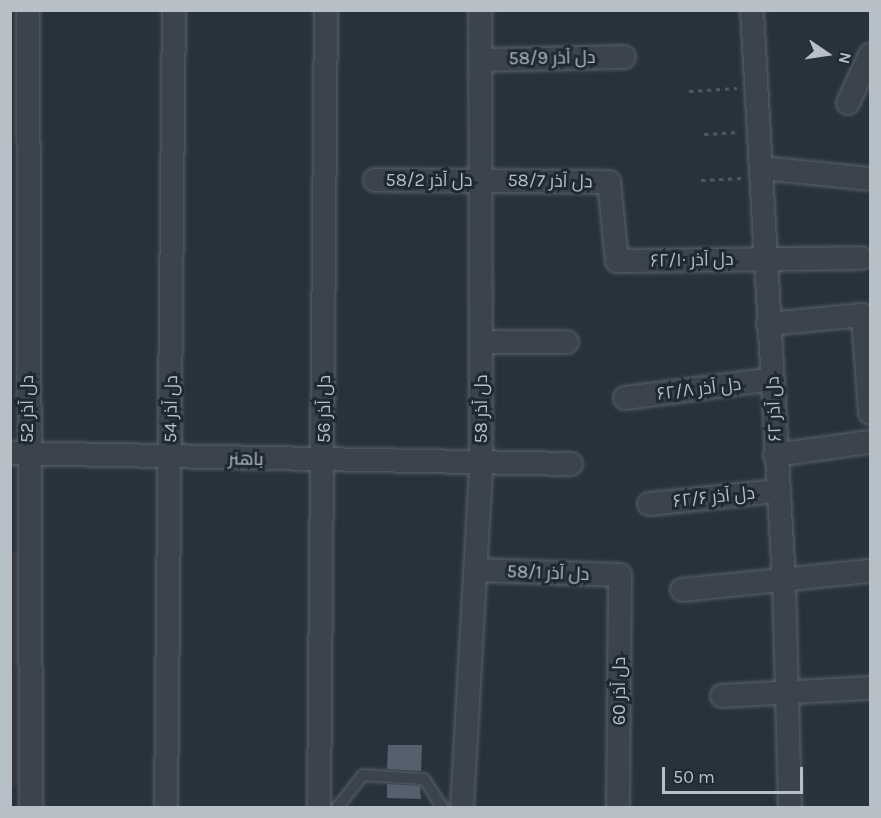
<!DOCTYPE html>
<meta charset="utf-8">
<style>
body{margin:0}
#map{position:relative;width:881px;height:818px;overflow:hidden;background:#27323c;font-family:Karla,Cairo,sans-serif}
div>[style]{position:absolute}
.medical>*{inset:0;background:#353541}
.building>*{inset:0;background:#55606c}
.path>*{height:3px;margin-top:-1.5px;transform-origin:0;background:repeating-linear-gradient(90deg,#495b5c 0 4.5px,transparent 0 9px)}
.roads{filter:drop-shadow(0 0 2px #59626a) drop-shadow(0 0 2px #59626a)}
.service>*{height:10px;margin:-5px;padding:0 5px;transform-origin:5px;border-radius:5px;background:#3b444c}
.minor>*{height:22px;margin:-11px;padding:0 11px;transform-origin:11px;border-radius:11px;background:#3b444c}
span{translate:-50% -50%;white-space:nowrap;text-align:center;line-height:1.15;-webkit-text-stroke:6px #1f2931;paint-order:stroke}
.street-label{font-size:18px;color:#b7bfc7}
.frame{position:absolute;inset:0;border:12px solid #b7bfc7;pointer-events:none}
.north{position:absolute;left:797px;top:24px;width:60px;height:60px;-webkit-text-stroke:4px #1f2931;paint-order:stroke;rotate:103deg;font-size:16px;font-weight:700;line-height:24px;text-align:center;color:#b7bfc7}
.north::after{content:'';display:block;margin:auto;width:21px;height:27px;background:#b7bfc7;clip-path:polygon(50% 0,100% 100%,50% 72%,0 100%)}
.scale{position:absolute;left:662px;top:767px;width:141px;height:27px;box-sizing:border-box;border:3px solid #b7bfc7;border-top:0;padding-left:8px;font-size:18px;line-height:21px;white-space:nowrap;color:#b7bfc7;-webkit-text-stroke:4px #1f2931;paint-order:stroke}
</style>
<div id="map">
<div class="medical">
<i style="clip-path:polygon(10px 552px,20px 552px,24px 786px,11px 786px)"></i>
</div>
<div class="building">
<i style="clip-path:polygon(388px 745px,422px 745px,421px 771px,387px 769px)"></i>
<i style="clip-path:polygon(387px 784px,420px 786px,421px 799px,387px 798px)"></i>
</div>
<div class="path">
<i style="left:689px;top:91px;width:48px;rotate:-3.6deg"></i>
<i style="left:704px;top:134px;width:36px;rotate:-3deg"></i>
<i style="left:701px;top:180px;width:42px;rotate:-2.7deg"></i>
</div>
<div class="roads">
<div class="service">
<i style="left:337px;top:808px;width:42px;rotate:-51.8deg"></i>
<i style="left:363px;top:775px;width:61px;rotate:3.8deg"></i>
<i style="left:424px;top:779px;width:35px;rotate:57deg"></i>
</div>
<div class="minor">
<i style="left:28px;top:10px;width:798px;rotate:89.78deg"></i>
<i style="left:752px;top:10px;width:571px;rotate:86.79deg"></i>
<i style="left:784px;top:580px;width:228px;rotate:88.5deg"></i>
<i style="left:480px;top:60px;width:144px;rotate:-1.2deg"></i>
<i style="left:848px;top:103px;width:53px;rotate:-65.4deg"></i>
<i style="left:762px;top:168px;width:109px;rotate:5.8deg"></i>
<i style="left:375px;top:180px;width:234px;rotate:0.5deg"></i>
<i style="left:609px;top:182px;width:79px;rotate:84.2deg"></i>
<i style="left:617px;top:261px;width:244px;rotate:-0.7deg"></i>
<i style="left:768px;top:324px;width:95px;rotate:-5.4deg"></i>
<i style="left:863px;top:315px;width:98px;rotate:85.9deg"></i>
<i style="left:482px;top:342px;width:85px"></i>
<i style="left:625px;top:398px;width:149px;rotate:-7.3deg"></i>
<i style="left:10px;top:453px;width:561px;rotate:1.12deg"></i>
<i style="left:775px;top:455px;width:96px;rotate:-7.8deg"></i>
<i style="left:649px;top:504px;width:130px;rotate:-5.8deg"></i>
<i style="left:476px;top:570px;width:144px;rotate:2deg"></i>
<i style="left:620px;top:575px;width:233px;rotate:90.5deg"></i>
<i style="left:682px;top:590px;width:189px;rotate:-5.8deg"></i>
<i style="left:722px;top:696px;width:146px;rotate:-3.1deg"></i>
<i style="left:166px;top:808px;width:798px;rotate:-89.43deg"></i>
<i style="left:319px;top:808px;width:798px;rotate:-89.5deg"></i>
<i style="left:462px;top:808px;width:346px;rotate:-86.8deg"></i>
<i style="left:481px;top:463px;width:453px;rotate:-90.1deg"></i>
</div>
</div>
<div class="street-label">
<span style="left:552px;top:58px;rotate:-1deg">دل آذر 58/9</span>
<span style="left:429px;top:180px">دل آذر 58/2</span>
<span style="left:550px;top:181px;rotate:1deg">دل آذر 58/7</span>
<span style="left:692px;top:260px;rotate:-1deg">دل آذر ۶۲/۱۰</span>
<span style="left:699px;top:389px;rotate:-7deg">دل آذر ۶۲/۸</span>
<span style="left:27px;top:409px;rotate:-90deg">دل آذر 52</span>
<span style="left:171px;top:409px;rotate:-89deg">دل آذر 54</span>
<span style="left:324px;top:409px;rotate:-90deg">دل آذر 56</span>
<span style="left:481px;top:409px;rotate:-90deg">دل آذر 58</span>
<span style="left:774px;top:409px;rotate:-92deg">دل آذر ۶۲</span>
<span style="left:246px;top:459px;rotate:1deg">باهنر</span>
<span style="left:714px;top:497px;rotate:-6deg">دل آذر ۶۲/۶</span>
<span style="left:548px;top:573px;rotate:2deg">دل آذر 58/1</span>
<span style="left:619px;top:691px;rotate:-90deg">دل آذر 60</span>
</div>
<div class="frame"></div>
<div class="north">N</div>
<div class="scale">50 m</div>
</div>
